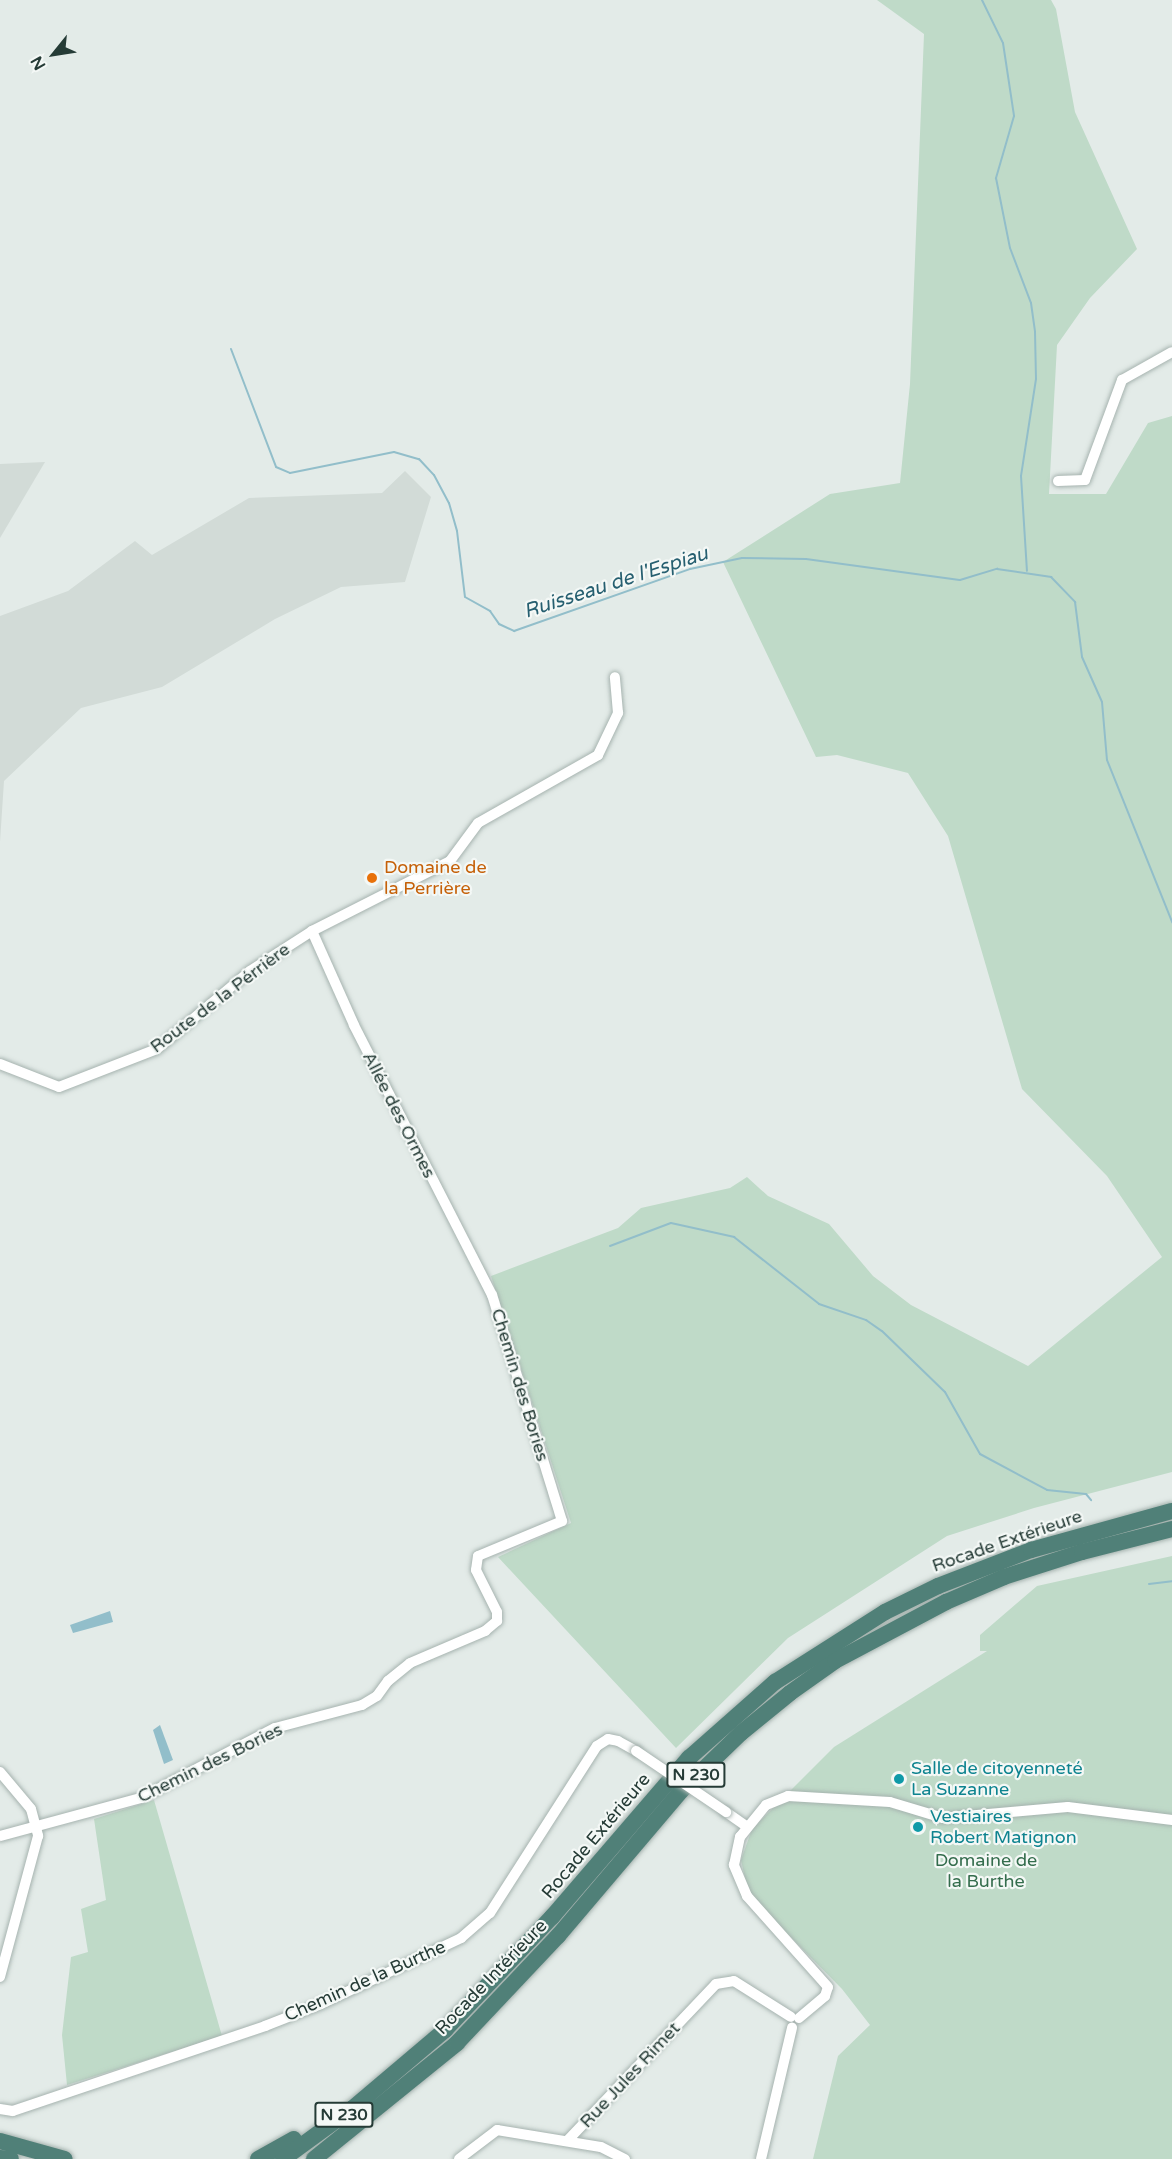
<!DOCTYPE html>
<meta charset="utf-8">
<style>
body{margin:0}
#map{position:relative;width:1172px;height:2159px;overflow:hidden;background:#e3ebe8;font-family:"Varela Round",sans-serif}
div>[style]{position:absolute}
.built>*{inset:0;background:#d2dbd7}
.green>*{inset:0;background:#bfdac8}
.water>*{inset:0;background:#92beca}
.stream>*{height:2px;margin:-1px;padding:0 1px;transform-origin:1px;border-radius:1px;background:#92beca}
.roads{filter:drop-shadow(0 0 2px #a6b3af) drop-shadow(0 0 2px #a6b3af)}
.minor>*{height:10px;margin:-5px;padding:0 5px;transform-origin:5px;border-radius:5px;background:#fff}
.trunk>*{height:16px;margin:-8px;padding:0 8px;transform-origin:8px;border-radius:8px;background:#508078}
.bridges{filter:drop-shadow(0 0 2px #a6b3af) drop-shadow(0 0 2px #a6b3af)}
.minor-bridge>*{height:10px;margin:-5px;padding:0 5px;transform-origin:5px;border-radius:5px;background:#fff}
.dots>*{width:16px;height:16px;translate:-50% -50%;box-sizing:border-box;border:3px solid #f4f8f6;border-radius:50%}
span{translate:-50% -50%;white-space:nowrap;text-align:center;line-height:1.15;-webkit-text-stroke:4.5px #f4f8f6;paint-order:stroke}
.shield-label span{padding:2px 4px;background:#f4f8f6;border:2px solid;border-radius:4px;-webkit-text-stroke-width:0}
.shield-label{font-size:16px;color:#253b36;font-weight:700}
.food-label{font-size:18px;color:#c56008}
.left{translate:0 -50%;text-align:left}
.street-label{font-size:18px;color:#253b36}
.culture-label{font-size:18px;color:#0d838f}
.park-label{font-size:18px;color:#346d4d}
.water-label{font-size:20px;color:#265f70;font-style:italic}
.north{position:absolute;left:24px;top:24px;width:60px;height:60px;-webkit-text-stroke:4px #f4f8f6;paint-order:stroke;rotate:240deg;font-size:16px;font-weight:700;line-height:24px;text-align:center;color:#253b36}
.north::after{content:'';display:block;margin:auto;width:21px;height:27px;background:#253b36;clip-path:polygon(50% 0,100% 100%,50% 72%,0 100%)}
</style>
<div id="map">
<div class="built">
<i style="clip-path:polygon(45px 462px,0 538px,0 464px)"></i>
<i style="clip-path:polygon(405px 471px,431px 497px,405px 582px,341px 587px,275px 619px,162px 687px,81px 708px,4px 781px,0 842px,0 616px,68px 591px,135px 541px,152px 555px,249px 498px,382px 493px)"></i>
</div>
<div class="green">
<i style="clip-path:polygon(877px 0,1051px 0,1056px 9px,1075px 112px,1137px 249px,1090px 298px,1057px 345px,1049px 494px,1106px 494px,1148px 423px,1172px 416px,1172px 1472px,1034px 1508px,947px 1536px,788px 1638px,676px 1748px,498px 1557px,571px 1523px,491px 1276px,618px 1228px,641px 1208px,730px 1188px,747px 1177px,768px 1196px,829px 1224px,873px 1276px,911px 1305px,1028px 1366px,1162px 1257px,1107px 1176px,1022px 1089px,948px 836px,908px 773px,837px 755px,816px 757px,723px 562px,830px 494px,900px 483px,910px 384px,924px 34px)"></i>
<i style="clip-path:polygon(1172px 1556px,1172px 2159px,813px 2159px,838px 2056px,870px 2025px,842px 1989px,761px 1907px,747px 1887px,741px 1860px,752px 1829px,834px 1747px,987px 1651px,980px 1651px,980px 1635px,1037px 1586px)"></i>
<i style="clip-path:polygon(154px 1800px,222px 2036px,67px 2085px,62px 2035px,71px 1957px,88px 1952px,81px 1909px,106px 1900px,94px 1819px)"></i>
</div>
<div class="water">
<i style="clip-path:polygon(110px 1611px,113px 1622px,73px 1633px,70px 1625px)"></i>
<i style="clip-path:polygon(160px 1725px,173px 1760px,164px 1764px,153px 1730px)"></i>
</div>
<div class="stream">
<i style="left:982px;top:0;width:48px;rotate:64deg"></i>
<i style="left:1003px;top:43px;width:74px;rotate:81.4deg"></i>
<i style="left:1014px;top:116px;width:65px;rotate:106.2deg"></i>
<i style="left:996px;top:178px;width:71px;rotate:78.7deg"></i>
<i style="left:1010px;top:248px;width:59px;rotate:69.1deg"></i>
<i style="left:1031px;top:303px;width:29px;rotate:82deg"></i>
<i style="left:1035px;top:332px;width:47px;rotate:88.8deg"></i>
<i style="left:1036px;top:379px;width:98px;rotate:98.8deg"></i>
<i style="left:1021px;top:476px;width:95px;rotate:86.4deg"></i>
<i style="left:231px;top:349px;width:126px;rotate:69.1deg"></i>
<i style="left:276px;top:467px;width:15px;rotate:23deg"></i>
<i style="left:290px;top:473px;width:106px;rotate:-11.4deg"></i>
<i style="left:394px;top:452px;width:26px;rotate:16deg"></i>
<i style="left:419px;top:459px;width:22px;rotate:47deg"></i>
<i style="left:434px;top:475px;width:32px;rotate:62deg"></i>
<i style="left:449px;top:503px;width:29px;rotate:74deg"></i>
<i style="left:457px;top:531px;width:66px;rotate:83.1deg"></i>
<i style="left:465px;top:597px;width:29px;rotate:29deg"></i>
<i style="left:490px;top:611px;width:16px;rotate:55deg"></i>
<i style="left:499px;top:624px;width:17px;rotate:25deg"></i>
<i style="left:514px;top:631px;width:187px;rotate:-19.4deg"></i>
<i style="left:690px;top:569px;width:53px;rotate:-11.9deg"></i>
<i style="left:742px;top:558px;width:64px;rotate:0.9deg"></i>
<i style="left:806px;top:559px;width:155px;rotate:7.8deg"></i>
<i style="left:960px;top:580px;width:39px;rotate:-17deg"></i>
<i style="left:997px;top:569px;width:55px;rotate:8.4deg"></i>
<i style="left:1051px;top:577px;width:35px;rotate:46deg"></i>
<i style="left:1075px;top:602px;width:55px;rotate:82.7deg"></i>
<i style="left:1082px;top:657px;width:49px;rotate:66deg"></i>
<i style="left:1102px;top:702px;width:58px;rotate:85.1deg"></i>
<i style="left:1107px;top:760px;width:175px;rotate:68.1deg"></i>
<i style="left:610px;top:1246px;width:65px;rotate:-20.7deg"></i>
<i style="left:671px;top:1223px;width:65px;rotate:12.5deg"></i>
<i style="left:734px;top:1237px;width:108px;rotate:38.2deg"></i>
<i style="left:819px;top:1304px;width:50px;rotate:18.8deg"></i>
<i style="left:866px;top:1320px;width:19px;rotate:35deg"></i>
<i style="left:882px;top:1331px;width:88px;rotate:44.1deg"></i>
<i style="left:945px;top:1392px;width:71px;rotate:60.6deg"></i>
<i style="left:980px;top:1454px;width:76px;rotate:28.2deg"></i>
<i style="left:1047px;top:1490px;width:39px;rotate:6deg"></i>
<i style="left:1086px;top:1494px;width:8px;rotate:50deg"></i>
<i style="left:1149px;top:1584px;width:23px;rotate:-7deg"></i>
</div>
<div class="roads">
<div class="minor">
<i style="left:1058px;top:481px;width:27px;rotate:-2deg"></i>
<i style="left:1085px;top:480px;width:107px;rotate:-69.7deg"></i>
<i style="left:1122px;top:380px;width:57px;rotate:-29.2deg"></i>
<i style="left:0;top:1064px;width:63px;rotate:21.3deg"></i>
<i style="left:59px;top:1087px;width:105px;rotate:-21.2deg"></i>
<i style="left:157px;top:1049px;width:121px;rotate:-40deg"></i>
<i style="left:250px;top:971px;width:74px;rotate:-32.8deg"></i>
<i style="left:312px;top:931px;width:155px;rotate:-26.9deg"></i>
<i style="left:450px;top:861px;width:47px;rotate:-53.6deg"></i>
<i style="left:478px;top:823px;width:138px;rotate:-29.5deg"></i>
<i style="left:598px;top:755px;width:47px;rotate:-64.5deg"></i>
<i style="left:618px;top:713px;width:36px;rotate:-95deg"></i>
<i style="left:0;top:1772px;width:48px;rotate:50deg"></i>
<i style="left:31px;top:1809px;width:28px;rotate:75deg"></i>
<i style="left:38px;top:1836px;width:146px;rotate:105.1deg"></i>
<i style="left:726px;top:1812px;width:24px;rotate:35deg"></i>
<i style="left:0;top:1836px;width:146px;rotate:-15.1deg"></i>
<i style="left:141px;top:1798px;width:151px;rotate:-27.6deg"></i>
<i style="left:275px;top:1728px;width:90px;rotate:-14.8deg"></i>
<i style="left:362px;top:1705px;width:17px;rotate:-31deg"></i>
<i style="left:377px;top:1696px;width:19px;rotate:-54deg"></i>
<i style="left:388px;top:1681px;width:28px;rotate:-39deg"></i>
<i style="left:410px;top:1663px;width:82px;rotate:-23.1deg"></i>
<i style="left:485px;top:1631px;width:16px;rotate:-40deg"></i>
<i style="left:497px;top:1621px;width:9px;rotate:-90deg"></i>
<i style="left:497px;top:1612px;width:47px;rotate:-116.6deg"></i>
<i style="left:476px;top:1570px;width:14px;rotate:-82deg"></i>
<i style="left:478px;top:1556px;width:91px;rotate:-22.6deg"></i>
<i style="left:562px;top:1521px;width:237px;rotate:-107.2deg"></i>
<i style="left:492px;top:1295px;width:303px;rotate:-117.1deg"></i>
<i style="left:354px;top:1025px;width:103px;rotate:-114.1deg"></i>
<i style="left:799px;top:2018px;width:34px;rotate:-40deg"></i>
<i style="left:825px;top:1996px;width:9px;rotate:-72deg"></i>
<i style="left:828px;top:1987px;width:122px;rotate:-131.7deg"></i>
<i style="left:747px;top:1896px;width:34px;rotate:-113deg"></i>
<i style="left:734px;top:1865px;width:29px;rotate:-78deg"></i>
<i style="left:740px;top:1837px;width:41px;rotate:-50.9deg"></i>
<i style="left:766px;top:1805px;width:24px;rotate:-22deg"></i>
<i style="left:788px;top:1796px;width:102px;rotate:3.4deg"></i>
<i style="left:890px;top:1802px;width:55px;rotate:16.8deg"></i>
<i style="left:943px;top:1818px;width:125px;rotate:-5deg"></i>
<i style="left:1068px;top:1807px;width:105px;rotate:7.1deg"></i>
<i style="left:0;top:2109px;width:13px;rotate:9deg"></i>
<i style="left:13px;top:2111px;width:266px;rotate:-18.6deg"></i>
<i style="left:265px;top:2026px;width:60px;rotate:-21.4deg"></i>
<i style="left:321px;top:2004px;width:155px;rotate:-25.2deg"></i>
<i style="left:461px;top:1938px;width:38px;rotate:-41deg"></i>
<i style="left:490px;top:1913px;width:198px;rotate:-57.4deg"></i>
<i style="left:597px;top:1746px;width:13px;rotate:-32deg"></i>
<i style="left:608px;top:1739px;width:10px;rotate:11deg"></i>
<i style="left:618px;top:1741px;width:21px;rotate:29deg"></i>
<i style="left:568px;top:2140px;width:215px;rotate:-46.5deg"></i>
<i style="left:716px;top:1984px;width:18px;rotate:-9deg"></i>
<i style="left:734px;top:1981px;width:67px;rotate:32.3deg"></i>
<i style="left:459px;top:2159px;width:48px;rotate:-37.3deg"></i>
<i style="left:497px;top:2130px;width:105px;rotate:9.3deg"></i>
<i style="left:601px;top:2147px;width:27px;rotate:27deg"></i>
<i style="left:761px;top:2159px;width:135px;rotate:-76.7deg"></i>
</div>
<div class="trunk">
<i style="left:0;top:2141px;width:67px;rotate:15.5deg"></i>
<i style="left:0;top:2158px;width:11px;rotate:5deg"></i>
<i style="left:258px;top:2159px;width:41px;rotate:-29.1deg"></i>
<i style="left:283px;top:2159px;width:87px;rotate:-36.1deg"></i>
<i style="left:353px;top:2108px;width:121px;rotate:-40.3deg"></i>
<i style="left:445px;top:2030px;width:156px;rotate:-46.6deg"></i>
<i style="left:552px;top:1917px;width:210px;rotate:-49.3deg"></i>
<i style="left:689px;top:1758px;width:115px;rotate:-41.5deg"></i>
<i style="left:775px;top:1682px;width:130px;rotate:-32.5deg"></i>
<i style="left:885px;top:1612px;width:59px;rotate:-26.1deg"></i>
<i style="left:938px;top:1586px;width:100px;rotate:-21.2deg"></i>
<i style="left:1031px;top:1550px;width:146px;rotate:-15.5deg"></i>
<i style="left:314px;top:2159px;width:184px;rotate:-39deg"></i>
<i style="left:457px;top:2043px;width:147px;rotate:-46.7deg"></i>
<i style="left:558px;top:1936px;width:190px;rotate:-49.7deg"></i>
<i style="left:681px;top:1791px;width:83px;rotate:-44deg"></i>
<i style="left:741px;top:1733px;width:63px;rotate:-39.2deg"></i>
<i style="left:790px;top:1693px;width:55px;rotate:-35.4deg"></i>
<i style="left:835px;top:1661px;width:126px;rotate:-28deg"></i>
<i style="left:946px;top:1602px;width:63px;rotate:-23.3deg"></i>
<i style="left:1004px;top:1577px;width:82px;rotate:-17.8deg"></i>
<i style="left:1082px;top:1552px;width:93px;rotate:-14.3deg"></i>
</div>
</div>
<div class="bridges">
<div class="minor-bridge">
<i style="left:636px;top:1751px;width:109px;rotate:34.1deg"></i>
</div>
</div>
<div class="dots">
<i style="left:372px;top:878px;background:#e8710a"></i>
<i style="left:899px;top:1779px;background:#0f9aa8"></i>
<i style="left:918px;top:1827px;background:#0f9aa8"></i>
</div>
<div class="shield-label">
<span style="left:696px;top:1775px">N 230</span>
<span style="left:344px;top:2115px">N 230</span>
</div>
<div class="food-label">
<span class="left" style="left:384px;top:878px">Domaine de<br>la Perrière</span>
</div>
<div class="street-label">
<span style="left:220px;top:998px;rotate:-37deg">Route de la Pérrière</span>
<span style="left:399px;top:1115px;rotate:63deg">Allée des Ormes</span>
<span style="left:520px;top:1385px;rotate:73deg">Chemin des Bories</span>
<span style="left:1007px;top:1541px;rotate:-19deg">Rocade Extérieure</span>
<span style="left:210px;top:1763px;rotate:-26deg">Chemin des Bories</span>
<span style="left:596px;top:1836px;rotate:-50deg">Rocade Extérieure</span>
<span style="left:491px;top:1977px;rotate:-46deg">Rocade Intérieure</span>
<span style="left:365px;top:1981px;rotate:-24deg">Chemin de la Burthe</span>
<span style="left:630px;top:2075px;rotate:-47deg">Rue Jules Rimet</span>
</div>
<div class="culture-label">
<span class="left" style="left:911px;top:1779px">Salle de citoyenneté<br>La Suzanne</span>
<span class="left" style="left:930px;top:1827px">Vestiaires<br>Robert Matignon</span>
</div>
<div class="park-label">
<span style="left:986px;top:1871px">Domaine de<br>la Burthe</span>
</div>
<div class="water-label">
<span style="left:616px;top:583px;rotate:-18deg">Ruisseau de l'Espiau</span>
</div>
<div class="north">N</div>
</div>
